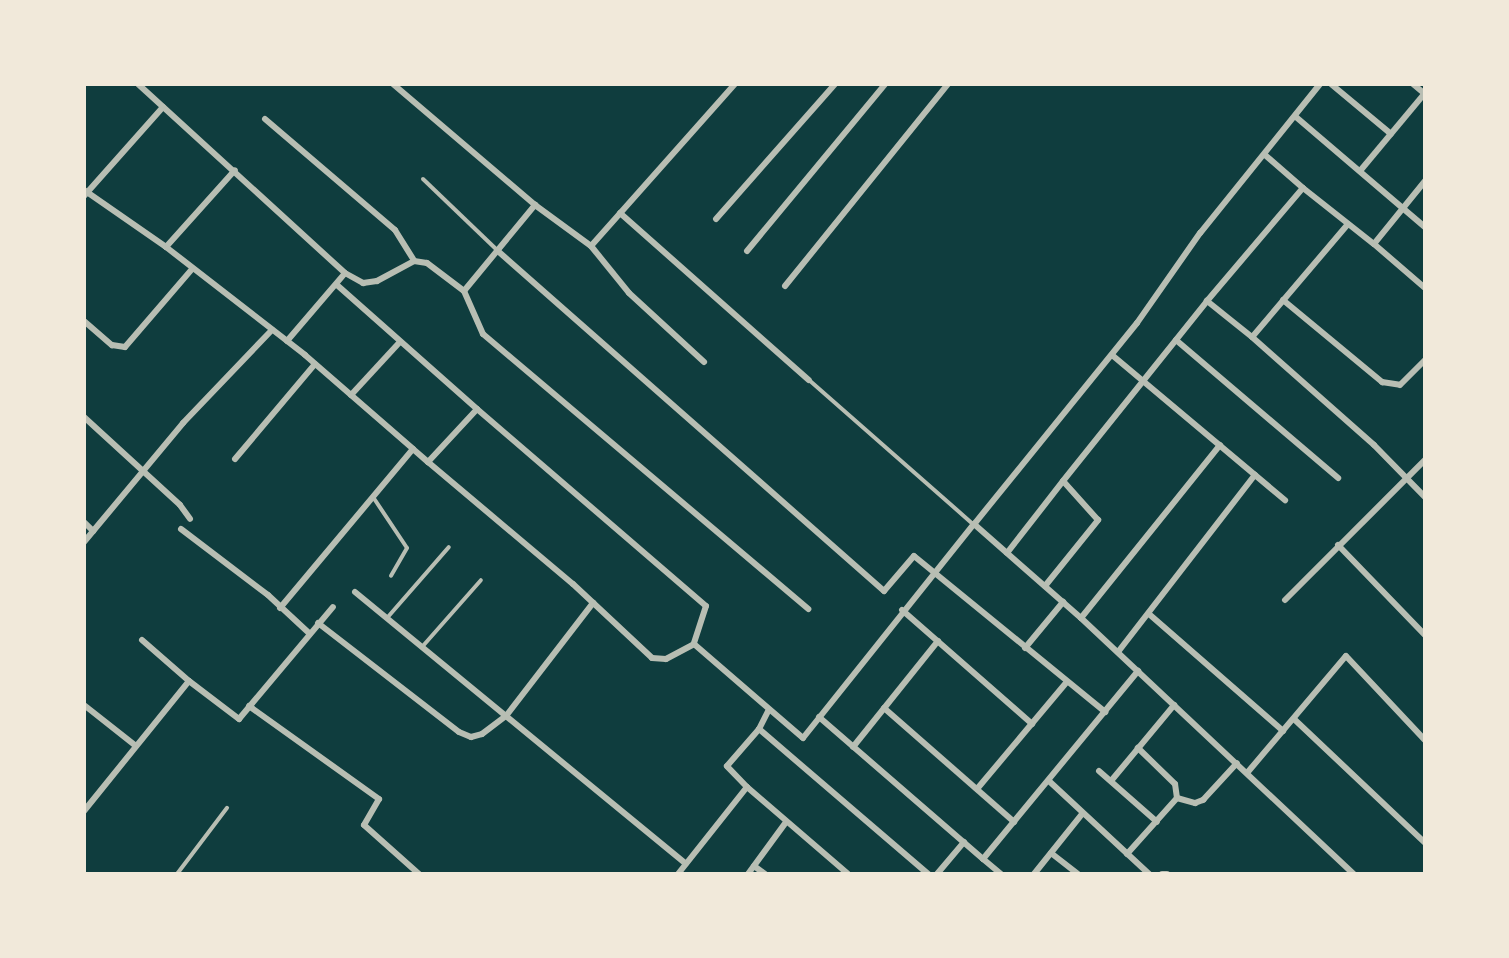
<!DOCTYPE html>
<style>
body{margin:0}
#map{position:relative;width:1509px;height:958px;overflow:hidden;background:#0f3d3e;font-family:"Libre Baskerville",serif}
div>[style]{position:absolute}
.service>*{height:4px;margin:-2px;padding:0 2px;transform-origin:2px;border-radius:2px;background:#b8beb3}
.minor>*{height:6px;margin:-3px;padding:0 3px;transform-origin:3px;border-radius:3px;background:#b8beb3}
span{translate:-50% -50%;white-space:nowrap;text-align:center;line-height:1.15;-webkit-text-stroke:6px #f1e9da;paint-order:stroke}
.frame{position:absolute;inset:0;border:86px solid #f1e9da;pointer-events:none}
</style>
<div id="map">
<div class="service">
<i style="left:423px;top:179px;width:104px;rotate:43.8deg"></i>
<i style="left:809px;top:380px;width:218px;rotate:41.3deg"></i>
<i style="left:373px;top:497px;width:61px;rotate:56.3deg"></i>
<i style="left:407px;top:548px;width:32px;rotate:120deg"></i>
<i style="left:387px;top:618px;width:94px;rotate:-48.9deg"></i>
<i style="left:422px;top:647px;width:89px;rotate:-48.6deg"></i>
<i style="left:177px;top:874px;width:83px;rotate:-52.9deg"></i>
</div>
<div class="minor">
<i style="left:138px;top:84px;width:280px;rotate:42.4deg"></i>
<i style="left:345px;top:273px;width:21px;rotate:29deg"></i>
<i style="left:363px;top:283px;width:14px;rotate:-8deg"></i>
<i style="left:377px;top:281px;width:42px;rotate:-28.4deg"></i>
<i style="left:414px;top:261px;width:13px;rotate:9deg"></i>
<i style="left:427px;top:263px;width:46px;rotate:37.1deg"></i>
<i style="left:464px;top:291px;width:112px;rotate:-50.5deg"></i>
<i style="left:535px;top:205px;width:69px;rotate:36.2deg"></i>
<i style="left:591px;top:246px;width:217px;rotate:-48.4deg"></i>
<i style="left:393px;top:84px;width:187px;rotate:40.4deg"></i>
<i style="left:1320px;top:84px;width:191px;rotate:128.8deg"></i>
<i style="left:1200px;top:233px;width:110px;rotate:125deg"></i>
<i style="left:1137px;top:323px;width:259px;rotate:129deg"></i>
<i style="left:974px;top:524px;width:142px;rotate:41.3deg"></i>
<i style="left:1081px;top:618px;width:374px;rotate:43.2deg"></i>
<i style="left:1331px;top:84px;width:78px;rotate:39.8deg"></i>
<i style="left:1413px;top:84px;width:16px;rotate:40deg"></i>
<i style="left:1296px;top:117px;width:170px;rotate:40.5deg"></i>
<i style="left:265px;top:119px;width:171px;rotate:40.5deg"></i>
<i style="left:395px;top:230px;width:36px;rotate:58deg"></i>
<i style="left:1265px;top:155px;width:50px;rotate:41deg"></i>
<i style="left:1360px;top:171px;width:102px;rotate:-50.2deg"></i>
<i style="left:1425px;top:181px;width:81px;rotate:129deg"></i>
<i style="left:1374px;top:244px;width:67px;rotate:40.8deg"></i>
<i style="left:84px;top:190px;width:100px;rotate:34.8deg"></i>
<i style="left:166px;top:247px;width:176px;rotate:37.8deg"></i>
<i style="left:305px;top:355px;width:143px;rotate:41deg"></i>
<i style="left:84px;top:196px;width:119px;rotate:-48.4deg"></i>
<i style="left:620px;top:213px;width:252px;rotate:41.5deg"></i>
<i style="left:716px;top:219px;width:180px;rotate:-48.6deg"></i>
<i style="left:1348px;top:224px;width:148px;rotate:130.3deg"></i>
<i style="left:1252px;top:337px;width:58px;rotate:-141.3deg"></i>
<i style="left:1207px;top:301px;width:148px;rotate:-49.7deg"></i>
<i style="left:1303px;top:188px;width:90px;rotate:38.3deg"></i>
<i style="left:591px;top:246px;width:60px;rotate:51deg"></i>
<i style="left:629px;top:293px;width:102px;rotate:42.6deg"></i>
<i style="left:166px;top:247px;width:103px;rotate:-48.1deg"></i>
<i style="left:747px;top:251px;width:217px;rotate:-50.4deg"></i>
<i style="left:499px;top:252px;width:513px;rotate:41.36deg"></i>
<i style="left:884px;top:591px;width:46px;rotate:-49.4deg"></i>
<i style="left:914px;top:556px;width:247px;rotate:39.2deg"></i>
<i style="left:337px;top:285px;width:187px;rotate:41.5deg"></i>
<i style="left:785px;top:286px;width:260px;rotate:-51.1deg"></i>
<i style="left:464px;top:291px;width:47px;rotate:66.2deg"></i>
<i style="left:483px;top:334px;width:426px;rotate:40.2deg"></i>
<i style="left:1283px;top:300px;width:129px;rotate:39.6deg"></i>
<i style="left:1382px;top:382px;width:18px;rotate:9deg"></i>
<i style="left:1400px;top:385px;width:35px;rotate:-45deg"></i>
<i style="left:84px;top:321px;width:37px;rotate:41deg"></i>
<i style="left:112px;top:345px;width:13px;rotate:9deg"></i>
<i style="left:125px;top:347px;width:103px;rotate:-49.3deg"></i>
<i style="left:1252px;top:337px;width:163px;rotate:41.5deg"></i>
<i style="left:1374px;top:445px;width:73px;rotate:45.6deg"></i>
<i style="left:1176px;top:340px;width:213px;rotate:40.4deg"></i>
<i style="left:287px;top:341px;width:89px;rotate:-49.5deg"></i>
<i style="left:1112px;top:355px;width:226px;rotate:40deg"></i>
<i style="left:351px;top:395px;width:71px;rotate:-47.3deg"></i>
<i style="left:84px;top:417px;width:130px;rotate:42.5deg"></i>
<i style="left:180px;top:505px;width:17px;rotate:54deg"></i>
<i style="left:235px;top:459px;width:124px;rotate:-49.9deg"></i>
<i style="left:428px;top:462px;width:189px;rotate:40.1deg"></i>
<i style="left:573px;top:584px;width:108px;rotate:43.1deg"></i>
<i style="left:652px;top:658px;width:14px;rotate:4deg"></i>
<i style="left:666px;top:659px;width:32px;rotate:-28deg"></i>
<i style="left:84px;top:522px;width:13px;rotate:45deg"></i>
<i style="left:181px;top:529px;width:109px;rotate:37.2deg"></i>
<i style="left:268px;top:595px;width:57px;rotate:42.9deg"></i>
<i style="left:84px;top:542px;width:155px;rotate:-50.2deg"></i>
<i style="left:183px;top:423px;width:129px;rotate:-46.3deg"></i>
<i style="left:1338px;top:545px;width:125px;rotate:46deg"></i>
<i style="left:1007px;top:553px;width:91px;rotate:-52.1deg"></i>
<i style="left:1045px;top:586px;width:85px;rotate:-51.2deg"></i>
<i style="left:1098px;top:520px;width:52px;rotate:-131.9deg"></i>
<i style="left:1063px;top:481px;width:231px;rotate:-51.3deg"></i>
<i style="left:355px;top:592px;width:428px;rotate:39.4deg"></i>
<i style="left:1285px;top:600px;width:198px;rotate:-45deg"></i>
<i style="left:280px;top:608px;width:207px;rotate:-50.1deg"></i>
<i style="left:413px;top:449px;width:20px;rotate:41deg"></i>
<i style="left:428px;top:462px;width:72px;rotate:-47.2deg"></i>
<i style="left:477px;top:409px;width:302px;rotate:40.7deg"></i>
<i style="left:706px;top:606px;width:40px;rotate:108deg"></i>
<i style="left:694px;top:644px;width:144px;rotate:40.8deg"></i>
<i style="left:803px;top:738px;width:274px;rotate:-51.4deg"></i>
<i style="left:902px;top:610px;width:173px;rotate:41.2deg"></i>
<i style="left:1149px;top:614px;width:178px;rotate:41.1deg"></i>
<i style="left:1081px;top:618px;width:222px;rotate:-51.2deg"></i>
<i style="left:318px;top:623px;width:178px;rotate:37.7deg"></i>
<i style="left:459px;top:732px;width:13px;rotate:23deg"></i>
<i style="left:471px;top:737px;width:11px;rotate:-15deg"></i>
<i style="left:482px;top:734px;width:30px;rotate:-37deg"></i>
<i style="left:506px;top:716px;width:143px;rotate:-52.4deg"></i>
<i style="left:142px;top:640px;width:62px;rotate:41.1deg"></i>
<i style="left:1025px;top:648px;width:60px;rotate:-50.4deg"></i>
<i style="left:1118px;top:652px;width:224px;rotate:-52.3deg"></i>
<i style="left:84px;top:705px;width:66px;rotate:38.3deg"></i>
<i style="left:249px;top:706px;width:160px;rotate:35.6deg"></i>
<i style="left:379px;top:799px;width:30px;rotate:120deg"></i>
<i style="left:364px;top:825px;width:74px;rotate:41.7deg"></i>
<i style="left:884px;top:708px;width:173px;rotate:41.2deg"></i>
<i style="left:819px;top:717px;width:217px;rotate:40.9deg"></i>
<i style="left:1294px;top:719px;width:180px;rotate:43.4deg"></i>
<i style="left:759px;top:729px;width:223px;rotate:40.6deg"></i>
<i style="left:853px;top:747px;width:136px;rotate:-51.3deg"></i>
<i style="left:1099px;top:771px;width:77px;rotate:41.3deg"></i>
<i style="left:1247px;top:773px;width:153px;rotate:-49.8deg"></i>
<i style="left:1346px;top:656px;width:115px;rotate:46.8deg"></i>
<i style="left:1049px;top:781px;width:137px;rotate:42.9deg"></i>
<i style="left:1111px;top:781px;width:99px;rotate:-50.3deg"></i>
<i style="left:747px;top:787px;width:133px;rotate:40.7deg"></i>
<i style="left:977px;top:789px;width:138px;rotate:-50deg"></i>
<i style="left:1177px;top:798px;width:19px;rotate:16deg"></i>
<i style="left:1195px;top:803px;width:9px;rotate:-21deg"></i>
<i style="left:1203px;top:800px;width:50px;rotate:-47.4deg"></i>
<i style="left:84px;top:811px;width:167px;rotate:-51.1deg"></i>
<i style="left:189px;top:681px;width:63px;rotate:37.2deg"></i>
<i style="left:239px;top:719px;width:146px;rotate:-50deg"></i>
<i style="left:1051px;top:853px;width:34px;rotate:38deg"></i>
<i style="left:1127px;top:854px;width:75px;rotate:-48.2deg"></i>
<i style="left:1177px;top:798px;width:14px;rotate:-98deg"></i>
<i style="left:1175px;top:784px;width:52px;rotate:-135.8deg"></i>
<i style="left:754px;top:866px;width:14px;rotate:36deg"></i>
<i style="left:678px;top:874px;width:111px;rotate:-51.6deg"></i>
<i style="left:747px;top:787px;width:29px;rotate:-134deg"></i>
<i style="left:727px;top:766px;width:49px;rotate:-49.1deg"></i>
<i style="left:759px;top:729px;width:20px;rotate:-63deg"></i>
<i style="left:748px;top:874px;width:64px;rotate:-53.8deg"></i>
<i style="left:937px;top:874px;width:42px;rotate:-49.8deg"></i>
<i style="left:1001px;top:874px;width:23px;rotate:-140deg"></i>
<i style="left:983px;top:859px;width:244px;rotate:-50.5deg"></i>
<i style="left:1034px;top:874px;width:77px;rotate:-51.3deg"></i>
<i style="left:1162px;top:874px;width:5px"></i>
</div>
<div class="frame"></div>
</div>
